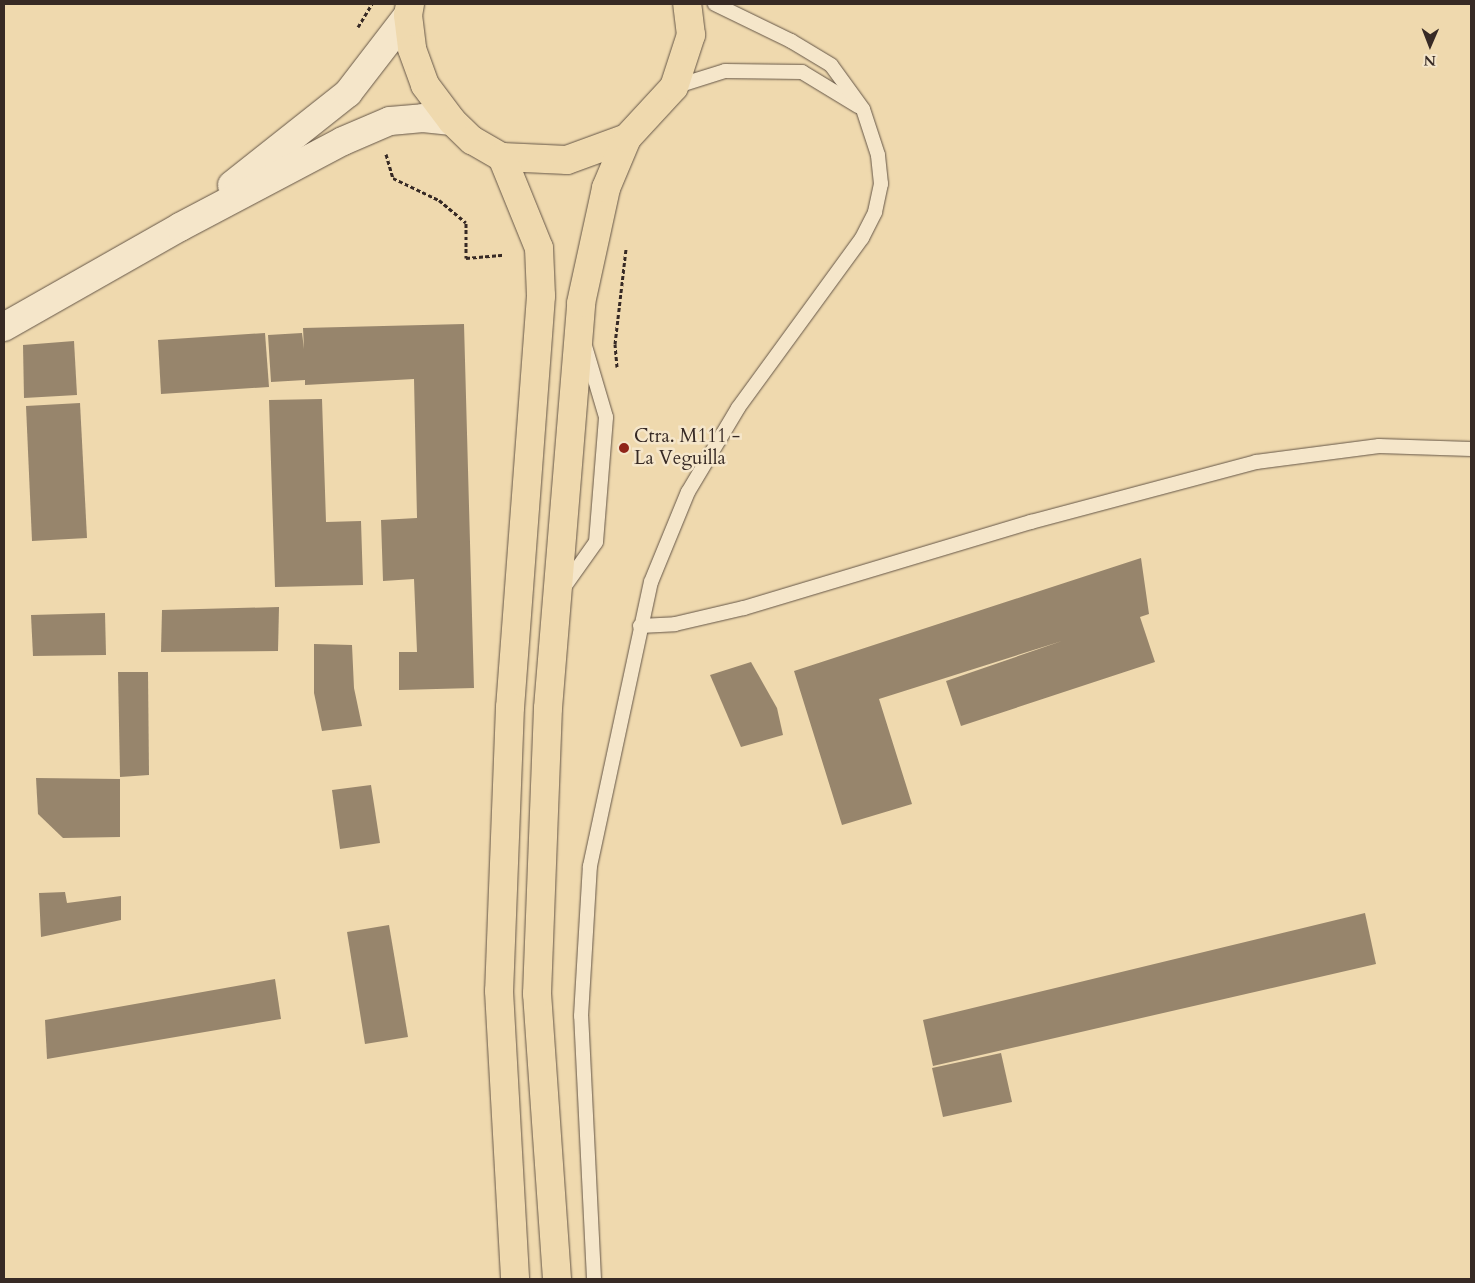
<!DOCTYPE html>
<style>
body{margin:0}
#map{position:relative;width:1475px;height:1283px;overflow:hidden;background:#efd9ae;font-family:Cardo,serif}
div>[style]{position:absolute}
.building>*{inset:0;background:#97856c}
.path>*{height:3px;margin-top:-1.5px;transform-origin:0;background:repeating-linear-gradient(90deg,#372a25 0 4px,transparent 0 6.5px)}
.roads{filter:drop-shadow(0 0 1px #655647) drop-shadow(0 0 1px #655647)}
.lane>*{height:14px;margin:-7px;padding:0 7px;transform-origin:7px;border-radius:7px;background:#f5e6ca}
.secondary>*{height:28px;margin:-14px;padding:0 14px;transform-origin:14px;border-radius:14px;background:#f5e6ca}
.primary>*{height:28px;margin:-14px;padding:0 14px;transform-origin:14px;border-radius:14px;background:#efd9ae}
.dots>*{width:14px;height:14px;translate:-50% -50%;box-sizing:border-box;border:2px solid #f5e6ca;border-radius:50%}
span{translate:-50% -50%;white-space:nowrap;text-align:center;line-height:1.15;-webkit-text-stroke:5px #f5e6ca;paint-order:stroke}
.poi-label{font-size:19px;color:#372a25}
.left{translate:0 -50%;text-align:left}
.frame{position:absolute;inset:0;border:5px solid #372a25;pointer-events:none}
.north{position:absolute;left:1405px;top:20px;width:50px;height:50px;-webkit-text-stroke:4px #f5e6ca;paint-order:stroke;rotate:181deg;font-size:14px;font-weight:700;line-height:20px;text-align:center;color:#372a25}
.north::after{content:'';display:block;margin:auto;width:18px;height:22px;background:#372a25;clip-path:polygon(50% 0,100% 100%,50% 72%,0 100%)}
</style>
<div id="map">
<div class="building">
<i style="clip-path:polygon(464px 324px,474px 688px,399px 690px,399px 652px,417px 652px,414px 579px,383px 581px,381px 520px,417px 518px,414px 379px,305px 385px,305px 380px,271px 382px,268px 335px,302px 333px,304px 349px,303px 328px)"></i>
<i style="clip-path:polygon(265px 333px,269px 387px,161px 394px,158px 340px)"></i>
<i style="clip-path:polygon(74px 341px,77px 395px,24px 398px,23px 345px)"></i>
<i style="clip-path:polygon(322px 399px,326px 522px,361px 521px,363px 585px,275px 587px,269px 400px)"></i>
<i style="clip-path:polygon(80px 403px,87px 538px,32px 541px,26px 406px)"></i>
<i style="clip-path:polygon(1141px 558px,1149px 614px,1140px 617px,1155px 662px,961px 726px,946px 681px,1062px 641px,879px 699px,912px 804px,842px 825px,794px 671px)"></i>
<i style="clip-path:polygon(279px 607px,278px 651px,161px 652px,162px 610px)"></i>
<i style="clip-path:polygon(105px 613px,106px 655px,33px 656px,31px 615px)"></i>
<i style="clip-path:polygon(314px 644px,352px 645px,354px 688px,362px 726px,322px 731px,314px 693px)"></i>
<i style="clip-path:polygon(751px 662px,777px 708px,783px 735px,741px 747px,710px 675px)"></i>
<i style="clip-path:polygon(118px 672px,148px 672px,149px 775px,120px 777px)"></i>
<i style="clip-path:polygon(36px 778px,120px 779px,120px 837px,63px 838px,38px 814px)"></i>
<i style="clip-path:polygon(371px 785px,380px 843px,340px 849px,332px 790px)"></i>
<i style="clip-path:polygon(65px 892px,67px 903px,121px 896px,121px 920px,41px 937px,39px 893px)"></i>
<i style="clip-path:polygon(1365px 913px,1376px 964px,933px 1066px,923px 1020px)"></i>
<i style="clip-path:polygon(389px 925px,408px 1037px,365px 1044px,347px 932px)"></i>
<i style="clip-path:polygon(275px 979px,281px 1019px,47px 1059px,45px 1020px)"></i>
<i style="clip-path:polygon(1001px 1053px,1012px 1102px,943px 1117px,932px 1068px)"></i>
</div>
<div class="path">
<i style="left:358px;top:27px;width:27px;rotate:-59deg"></i>
<i style="left:386px;top:154px;width:25px;rotate:74deg"></i>
<i style="left:393px;top:178px;width:51px;rotate:25.6deg"></i>
<i style="left:439px;top:200px;width:35px;rotate:40deg"></i>
<i style="left:466px;top:223px;width:35px;rotate:90deg"></i>
<i style="left:466px;top:258px;width:38px;rotate:-5deg"></i>
<i style="left:617px;top:367px;width:23px;rotate:-95deg"></i>
<i style="left:615px;top:344px;width:96px;rotate:-83.4deg"></i>
</div>
<div class="roads">
<div class="lane">
<i style="left:674px;top:87px;width:53px;rotate:-17.4deg"></i>
<i style="left:725px;top:71px;width:77px;rotate:0.7deg"></i>
<i style="left:802px;top:72px;width:66px;rotate:31.3deg"></i>
<i style="left:562px;top:590px;width:59px;rotate:-54.7deg"></i>
<i style="left:596px;top:542px;width:125px;rotate:-85.4deg"></i>
<i style="left:606px;top:417px;width:74px;rotate:-106.5deg"></i>
<i style="left:640px;top:626px;width:35px;rotate:-3deg"></i>
<i style="left:675px;top:624px;width:71px;rotate:-13.1deg"></i>
<i style="left:744px;top:608px;width:300px;rotate:-16.7deg"></i>
<i style="left:1031px;top:522px;width:233px;rotate:-14.9deg"></i>
<i style="left:1256px;top:462px;width:124px;rotate:-7.4deg"></i>
<i style="left:1379px;top:446px;width:92px;rotate:1.9deg"></i>
<i style="left:594px;top:1279px;width:263px;rotate:-92.8deg"></i>
<i style="left:581px;top:1016px;width:150px;rotate:-86.6deg"></i>
<i style="left:590px;top:866px;width:290px;rotate:-77.9deg"></i>
<i style="left:651px;top:582px;width:97px;rotate:-67.7deg"></i>
<i style="left:688px;top:492px;width:98px;rotate:-59.2deg"></i>
<i style="left:738px;top:408px;width:210px;rotate:-53.9deg"></i>
<i style="left:862px;top:238px;width:29px;rotate:-63deg"></i>
<i style="left:875px;top:212px;width:29px;rotate:-78deg"></i>
<i style="left:881px;top:184px;width:29px;rotate:-96deg"></i>
<i style="left:878px;top:155px;width:48px;rotate:-108.1deg"></i>
<i style="left:863px;top:109px;width:54px;rotate:-126deg"></i>
<i style="left:831px;top:65px;width:47px;rotate:-149deg"></i>
<i style="left:791px;top:41px;width:85px;rotate:-154deg"></i>
</div>
<div class="secondary">
<i style="left:232px;top:185px;width:148px;rotate:-38.4deg"></i>
<i style="left:348px;top:93px;width:98px;rotate:-52.4deg"></i>
<i style="left:4px;top:327px;width:202px;rotate:-29.6deg"></i>
<i style="left:180px;top:227px;width:184px;rotate:-27.8deg"></i>
<i style="left:343px;top:141px;width:51px;rotate:-23.1deg"></i>
<i style="left:390px;top:121px;width:33px;rotate:-5deg"></i>
<i style="left:423px;top:118px;width:29px;rotate:6deg"></i>
</div>
<div class="primary">
<i style="left:410px;top:4px;width:11px;rotate:100deg"></i>
<i style="left:408px;top:15px;width:34px;rotate:83deg"></i>
<i style="left:412px;top:49px;width:38px;rotate:70deg"></i>
<i style="left:425px;top:85px;width:45px;rotate:53.1deg"></i>
<i style="left:452px;top:121px;width:28px;rotate:44deg"></i>
<i style="left:472px;top:140px;width:34px;rotate:30deg"></i>
<i style="left:502px;top:157px;width:65px;rotate:2.6deg"></i>
<i style="left:567px;top:160px;width:64px;rotate:-20.1deg"></i>
<i style="left:502px;top:157px;width:98px;rotate:67.9deg"></i>
<i style="left:539px;top:248px;width:48px;rotate:87.6deg"></i>
<i style="left:541px;top:296px;width:412px;rotate:94.3deg"></i>
<i style="left:510px;top:707px;width:284px;rotate:92.2deg"></i>
<i style="left:499px;top:991px;width:288px;rotate:86.8deg"></i>
<i style="left:557px;top:1279px;width:286px;rotate:-94deg"></i>
<i style="left:537px;top:994px;width:286px;rotate:-87.8deg"></i>
<i style="left:548px;top:708px;width:406px;rotate:-85.3deg"></i>
<i style="left:581px;top:303px;width:118px;rotate:-77.7deg"></i>
<i style="left:606px;top:188px;width:54px;rotate:-67.2deg"></i>
<i style="left:627px;top:138px;width:69px;rotate:-47.3deg"></i>
<i style="left:674px;top:87px;width:55px;rotate:-71.9deg"></i>
<i style="left:691px;top:35px;width:31px;rotate:-97deg"></i>
</div>
</div>
<div class="dots">
<i style="left:624px;top:448px;background:#8f2418"></i>
</div>
<div class="poi-label">
<span class="left" style="left:634px;top:448px">Ctra. M111 -<br>La Veguilla</span>
</div>
<div class="frame"></div>
<div class="north">N</div>
</div>
